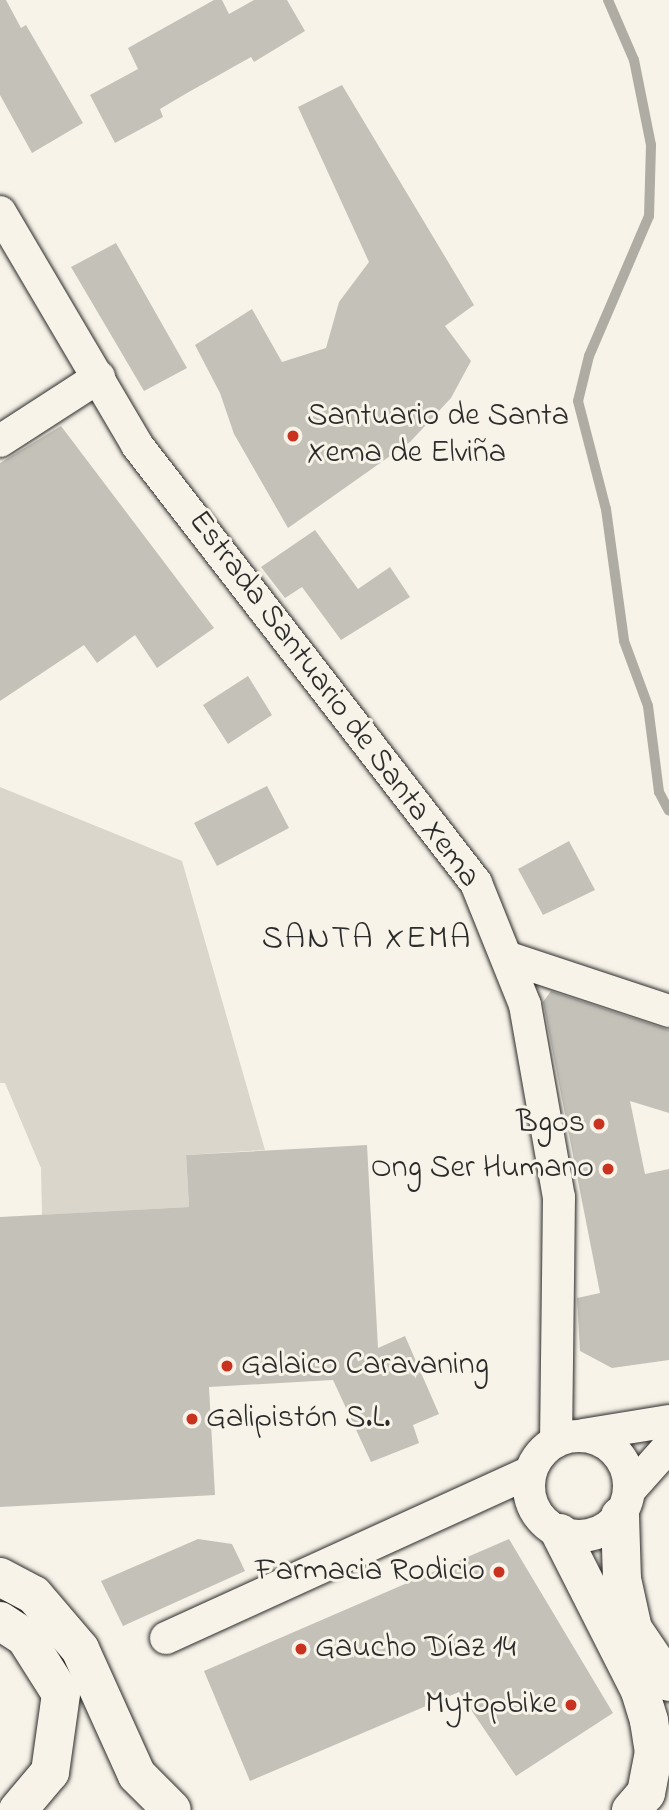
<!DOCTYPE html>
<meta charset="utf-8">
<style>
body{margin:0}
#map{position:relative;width:669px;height:1810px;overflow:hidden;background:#f7f3e8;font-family:"Indie Flower",sans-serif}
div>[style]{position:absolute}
.green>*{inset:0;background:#dad6cc}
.stream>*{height:10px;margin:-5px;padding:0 5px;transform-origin:5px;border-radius:5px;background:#afaca4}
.building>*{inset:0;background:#c4c1b9}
.roads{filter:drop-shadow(0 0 2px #2b2b2b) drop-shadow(0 0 2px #2b2b2b)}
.minor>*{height:32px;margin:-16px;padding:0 16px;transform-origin:16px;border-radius:16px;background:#f7f3e8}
.minor>.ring{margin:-16px;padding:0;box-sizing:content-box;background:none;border:32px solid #f7f3e8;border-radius:50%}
.trunk>*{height:38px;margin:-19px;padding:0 19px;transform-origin:19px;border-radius:19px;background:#f7f3e8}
.dots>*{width:19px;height:19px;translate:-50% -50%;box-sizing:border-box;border:4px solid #f7f3e8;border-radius:50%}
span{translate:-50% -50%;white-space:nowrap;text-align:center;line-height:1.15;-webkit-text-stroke:6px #f7f3e8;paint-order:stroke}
.poi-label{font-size:32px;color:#2b2b2b}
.left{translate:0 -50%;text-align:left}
.right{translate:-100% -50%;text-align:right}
.street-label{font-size:32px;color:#2b2b2b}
.neighbourhood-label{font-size:33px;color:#2b2b2b;letter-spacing:2px}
</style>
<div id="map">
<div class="green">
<i style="clip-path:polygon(0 787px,182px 861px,265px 1150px,186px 1155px,189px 1207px,42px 1215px,41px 1168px,5px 1083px,0 1083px)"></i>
</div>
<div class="stream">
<i style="left:608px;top:0;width:65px;rotate:66.6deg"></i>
<i style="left:634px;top:60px;width:87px;rotate:78.7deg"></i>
<i style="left:651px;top:145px;width:71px;rotate:91.6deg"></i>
<i style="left:649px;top:216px;width:152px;rotate:113.2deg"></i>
<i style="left:589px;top:356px;width:46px;rotate:103.7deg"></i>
<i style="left:578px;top:401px;width:112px;rotate:75.5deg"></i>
<i style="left:606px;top:509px;width:133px;rotate:82.2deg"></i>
<i style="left:624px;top:641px;width:69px;rotate:69.7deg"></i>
<i style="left:648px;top:706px;width:87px;rotate:82.7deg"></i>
<i style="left:659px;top:792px;width:21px;rotate:62deg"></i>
</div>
<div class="building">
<i style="clip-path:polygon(0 0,6px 0,21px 28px,26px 25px,83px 123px,32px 153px,0 95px)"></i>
<i style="clip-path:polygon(214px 0,222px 0,229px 14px,254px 0,287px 0,305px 31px,254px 62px,251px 57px,187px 93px,160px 109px,163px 117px,115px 143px,90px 95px,138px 69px,128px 48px)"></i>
<i style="clip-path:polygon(342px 85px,474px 305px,445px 326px,471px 361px,451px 398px,410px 442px,288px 528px,234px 434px,220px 393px,195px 345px,252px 309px,282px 362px,326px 348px,339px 302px,369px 262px,298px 107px)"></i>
<i style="clip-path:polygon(116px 243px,187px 368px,144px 391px,71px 267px)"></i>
<i style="clip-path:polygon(61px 426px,214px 628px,157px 668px,135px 635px,97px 663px,84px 645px,0 701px,0 463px)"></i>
<i style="clip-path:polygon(315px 530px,358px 589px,390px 567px,410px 597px,341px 640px,302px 587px,285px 598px,261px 567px)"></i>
<i style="clip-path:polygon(248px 676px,272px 715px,228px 744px,203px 705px)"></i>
<i style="clip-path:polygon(267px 786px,289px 828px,217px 866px,194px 823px)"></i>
<i style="clip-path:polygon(569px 841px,595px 890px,543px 915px,518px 869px)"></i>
<i style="clip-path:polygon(551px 991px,669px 1030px,669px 1113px,630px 1101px,645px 1174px,669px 1169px,669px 1360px,612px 1368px,580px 1351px,577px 1298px,600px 1293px,543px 1002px)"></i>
<i style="clip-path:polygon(367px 1145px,378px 1348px,405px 1336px,439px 1414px,413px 1425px,419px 1443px,371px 1462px,333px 1380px,209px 1387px,215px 1495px,0 1507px,0 1217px,189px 1207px,186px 1155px)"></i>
<i style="clip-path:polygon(198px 1539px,232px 1544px,245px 1571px,123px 1626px,101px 1581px)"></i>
<i style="clip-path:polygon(509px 1539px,613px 1713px,516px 1776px,459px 1692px,250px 1781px,204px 1671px)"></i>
</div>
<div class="roads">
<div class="minor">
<i style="left:0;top:212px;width:270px;rotate:59.5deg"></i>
<i style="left:137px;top:445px;width:554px;rotate:52.26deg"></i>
<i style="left:476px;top:883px;width:131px;rotate:68.1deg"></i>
<i style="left:525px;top:1005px;width:195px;rotate:80deg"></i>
<i style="left:559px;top:1197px;width:244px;rotate:90.7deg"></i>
<i style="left:0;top:441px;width:118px;rotate:-32.9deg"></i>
<i style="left:509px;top:958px;width:169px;rotate:18.3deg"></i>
<i style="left:583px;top:1435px;width:87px;rotate:-9.2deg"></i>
<i class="ring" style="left:529px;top:1436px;width:68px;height:68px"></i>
<i style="left:629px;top:1491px;width:60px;rotate:-48.4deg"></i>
<i style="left:166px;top:1638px;width:400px;rotate:-24.5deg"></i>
</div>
<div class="trunk">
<i style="left:620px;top:1516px;width:63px;rotate:88.2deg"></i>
<i style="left:622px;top:1579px;width:51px;rotate:77.6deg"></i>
<i style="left:633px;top:1629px;width:64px;rotate:55.8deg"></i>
<i style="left:560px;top:1533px;width:177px;rotate:63.1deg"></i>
<i style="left:640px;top:1691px;width:31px;rotate:73deg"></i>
<i style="left:649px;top:1721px;width:31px;rotate:81deg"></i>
<i style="left:654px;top:1752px;width:42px;rotate:101deg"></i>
<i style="left:646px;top:1793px;width:23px;rotate:131deg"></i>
<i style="left:0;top:1577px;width:38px;rotate:28deg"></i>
<i style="left:34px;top:1595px;width:71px;rotate:49.6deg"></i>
<i style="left:80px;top:1649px;width:138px;rotate:65.7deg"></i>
<i style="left:137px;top:1775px;width:49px;rotate:45deg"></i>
<i style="left:0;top:1621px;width:30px;rotate:33deg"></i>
<i style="left:25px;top:1637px;width:67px;rotate:57.7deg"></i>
<i style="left:61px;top:1694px;width:79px;rotate:98deg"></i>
<i style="left:50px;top:1772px;width:50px;rotate:130.1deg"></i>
</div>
</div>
<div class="dots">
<i style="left:293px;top:436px;background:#c8321e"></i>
<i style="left:599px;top:1124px;background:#c8321e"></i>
<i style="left:608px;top:1169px;background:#c8321e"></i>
<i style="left:227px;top:1366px;background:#c8321e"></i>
<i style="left:192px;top:1419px;background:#c8321e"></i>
<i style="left:499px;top:1572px;background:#c8321e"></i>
<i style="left:301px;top:1649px;background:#c8321e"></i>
<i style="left:571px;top:1705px;background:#c8321e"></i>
</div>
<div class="poi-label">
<span class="left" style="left:307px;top:436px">Santuario de Santa<br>Xema de Elviña</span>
<span class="right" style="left:585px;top:1124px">Bgos</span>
<span class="right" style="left:594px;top:1169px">Ong Ser Humano</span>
<span class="left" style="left:241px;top:1366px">Galaico Caravaning</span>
<span class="left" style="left:206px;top:1419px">Galipistón S.L.</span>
<span class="right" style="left:485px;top:1572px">Farmacia Rodicio</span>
<span class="left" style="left:315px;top:1649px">Gaucho Díaz 14</span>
<span class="right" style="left:557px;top:1705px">Mytopbike</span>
</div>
<div class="street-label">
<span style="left:333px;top:700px;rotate:53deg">Estrada Santuario de Santa Xema</span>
</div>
<div class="neighbourhood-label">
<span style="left:367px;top:940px">SANTA XEMA</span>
</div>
</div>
